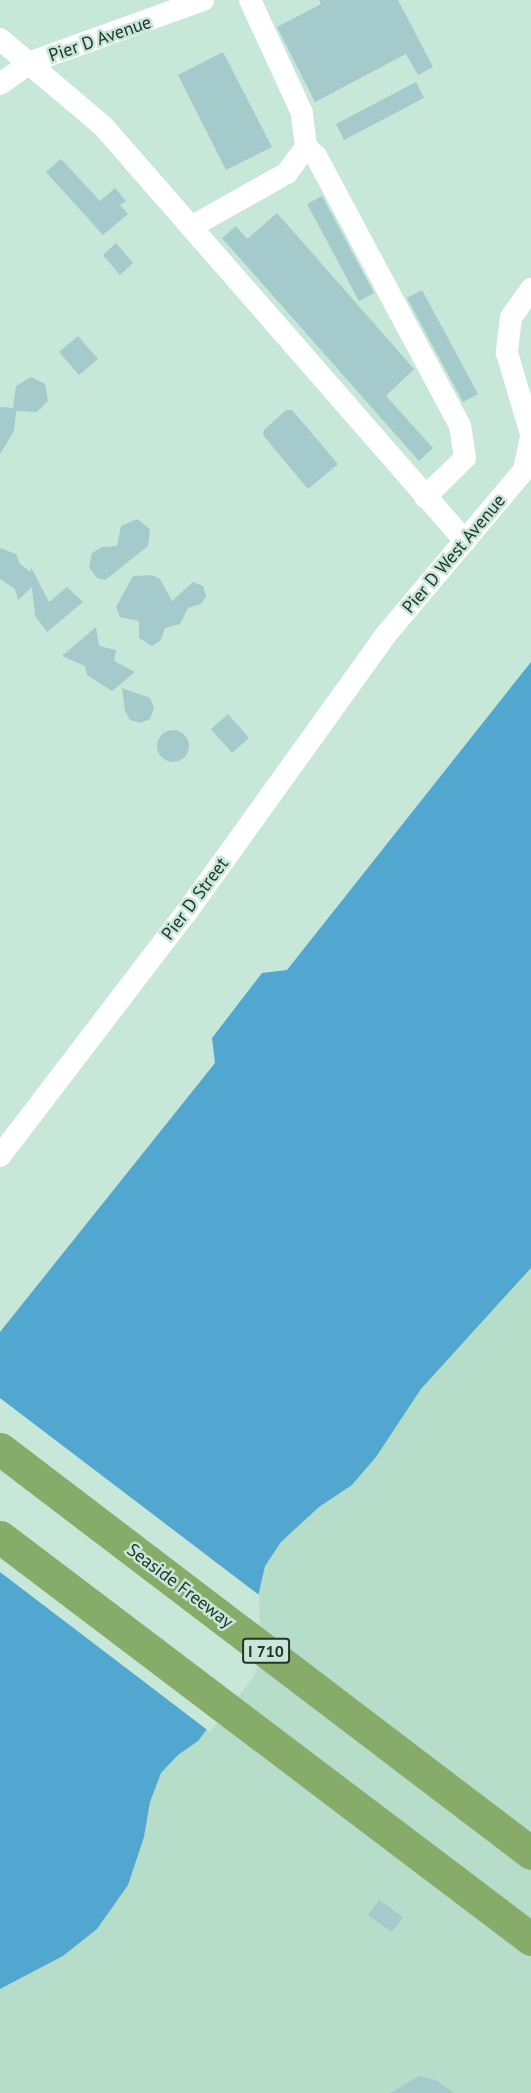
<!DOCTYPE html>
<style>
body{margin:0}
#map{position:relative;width:531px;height:2093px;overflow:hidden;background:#c7e7d8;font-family:"PT Sans",sans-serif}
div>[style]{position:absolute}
.built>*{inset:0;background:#b5ddca}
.water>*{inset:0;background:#51a7cf}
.pier>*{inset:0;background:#c7e7d8}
.building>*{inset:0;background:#a5cacb}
.round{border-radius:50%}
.minor>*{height:22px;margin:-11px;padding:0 11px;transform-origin:11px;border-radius:11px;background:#fff}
.highway>*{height:33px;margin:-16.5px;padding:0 16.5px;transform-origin:16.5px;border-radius:16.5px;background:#87ac6a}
span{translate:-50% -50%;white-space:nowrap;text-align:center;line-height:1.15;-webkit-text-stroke:5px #c7e7d8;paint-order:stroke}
.shield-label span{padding:2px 4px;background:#c7e7d8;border:2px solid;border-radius:4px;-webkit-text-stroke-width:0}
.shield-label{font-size:16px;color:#26332d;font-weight:700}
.street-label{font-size:18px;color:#26332d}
</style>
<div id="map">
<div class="built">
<i style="clip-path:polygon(531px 1268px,531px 2093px,0 2093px,0 1989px,63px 1956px,97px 1929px,144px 1837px,150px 1802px,161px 1773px,178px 1754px,198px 1741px,264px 1566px,281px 1542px,319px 1507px,352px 1485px,376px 1457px,421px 1389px)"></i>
</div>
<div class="water">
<i style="clip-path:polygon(531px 662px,531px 1268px,421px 1389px,376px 1457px,352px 1485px,319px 1507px,281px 1542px,265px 1566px,237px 1689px,198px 1741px,178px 1755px,161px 1773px,150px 1802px,144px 1837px,128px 1885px,97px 1929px,63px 1956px,0 1989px,0 1332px,215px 1063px,212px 1038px,262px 973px,287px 970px)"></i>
</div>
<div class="pier">
<i style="clip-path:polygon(0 1398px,259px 1595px,261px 1661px,252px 1679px,210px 1732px,0 1572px)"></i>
</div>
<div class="building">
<i style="clip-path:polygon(319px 0,398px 0,433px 67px,418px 75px,406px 54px,315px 102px,277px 27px,321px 4px)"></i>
<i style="clip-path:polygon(223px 52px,272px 147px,226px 170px,178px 75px)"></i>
<i style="clip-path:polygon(416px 82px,424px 98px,344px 140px,336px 124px)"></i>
<i style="clip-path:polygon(61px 159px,100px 201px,115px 188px,126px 201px,120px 205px,128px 214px,103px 235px,46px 172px)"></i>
<i style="clip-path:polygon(322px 196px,374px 293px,359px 301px,307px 204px)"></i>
<i style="clip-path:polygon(277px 213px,414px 369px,386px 396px,433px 448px,419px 461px,222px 238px,236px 226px,247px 239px)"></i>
<i style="clip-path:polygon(116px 243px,133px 263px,120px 275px,103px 255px)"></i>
<i style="clip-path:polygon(422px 290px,478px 394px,463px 402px,407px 298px)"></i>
<i style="clip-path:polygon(78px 336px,98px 359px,79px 375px,59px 352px)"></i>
<i style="clip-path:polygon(31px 377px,45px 384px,48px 401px,37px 412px,16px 411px,14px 431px,0 454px,0 407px,13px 408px,16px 386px)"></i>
<i style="clip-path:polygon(286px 410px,292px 410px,338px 464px,308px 489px,263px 435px,264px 430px)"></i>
<i style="clip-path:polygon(137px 519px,150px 529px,148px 546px,105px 580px,97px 578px,89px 567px,92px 553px,102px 547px,117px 546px,121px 526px)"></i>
<i style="clip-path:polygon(0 548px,16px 554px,20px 564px,31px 572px,31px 567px,49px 602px,67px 587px,83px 602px,47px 632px,35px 616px,32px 587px,18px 600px,15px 589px,0 579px)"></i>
<i style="clip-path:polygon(152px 575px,160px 579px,172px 601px,193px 582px,203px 586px,206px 596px,201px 604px,188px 608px,180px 624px,165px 628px,161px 640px,152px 646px,139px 638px,139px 621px,120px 617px,116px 607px,133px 576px)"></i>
<i style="clip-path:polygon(96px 627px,99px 646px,116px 650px,114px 661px,135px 672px,112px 691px,87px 675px,85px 666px,62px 656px)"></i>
<i style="clip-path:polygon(122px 688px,150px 698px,154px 708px,150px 719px,140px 723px,130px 720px,125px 711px)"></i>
<i style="clip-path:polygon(228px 714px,249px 738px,232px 753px,211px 729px)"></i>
<i class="round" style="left:157px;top:730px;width:32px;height:32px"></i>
<i style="clip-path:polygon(379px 1900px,403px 1917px,392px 1932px,368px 1915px)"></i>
<i style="clip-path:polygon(419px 2076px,436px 2080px,454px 2093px,390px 2093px)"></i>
</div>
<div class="minor">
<i style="left:0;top:39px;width:135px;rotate:40.2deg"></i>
<i style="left:103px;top:126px;width:551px;rotate:48.9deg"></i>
<i style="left:0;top:84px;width:38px;rotate:-35deg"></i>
<i style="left:31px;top:62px;width:183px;rotate:-19.8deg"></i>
<i style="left:306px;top:147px;width:13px;rotate:42deg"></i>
<i style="left:316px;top:156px;width:306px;rotate:61.9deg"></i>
<i style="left:460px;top:426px;width:32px;rotate:81deg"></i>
<i style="left:465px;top:458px;width:56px;rotate:135.7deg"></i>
<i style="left:191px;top:227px;width:110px;rotate:-29.4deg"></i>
<i style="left:287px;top:173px;width:32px;rotate:-54deg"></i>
<i style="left:306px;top:147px;width:34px;rotate:-97deg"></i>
<i style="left:302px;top:113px;width:124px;rotate:-114.7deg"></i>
<i style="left:531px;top:289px;width:35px;rotate:125deg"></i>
<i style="left:511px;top:318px;width:35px;rotate:97deg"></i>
<i style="left:507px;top:353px;width:84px;rotate:73.5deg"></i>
<i style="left:0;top:1156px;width:306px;rotate:-52.6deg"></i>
<i style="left:186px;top:913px;width:340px;rotate:-54.3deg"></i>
<i style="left:384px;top:637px;width:218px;rotate:-50deg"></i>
<i style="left:524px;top:470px;width:35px;rotate:-78deg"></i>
</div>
<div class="highway">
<i style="left:0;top:1449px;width:667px;rotate:37.26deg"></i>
<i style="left:0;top:1537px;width:666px;rotate:37.13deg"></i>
</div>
<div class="shield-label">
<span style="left:266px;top:1651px">I 710</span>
</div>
<div class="street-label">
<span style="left:100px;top:39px;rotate:-19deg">Pier D Avenue</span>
<span style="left:454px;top:554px;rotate:-50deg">Pier D West Avenue</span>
<span style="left:195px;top:899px;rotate:-53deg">Pier D Street</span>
<span style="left:180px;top:1586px;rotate:37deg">Seaside Freeway</span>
</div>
</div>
